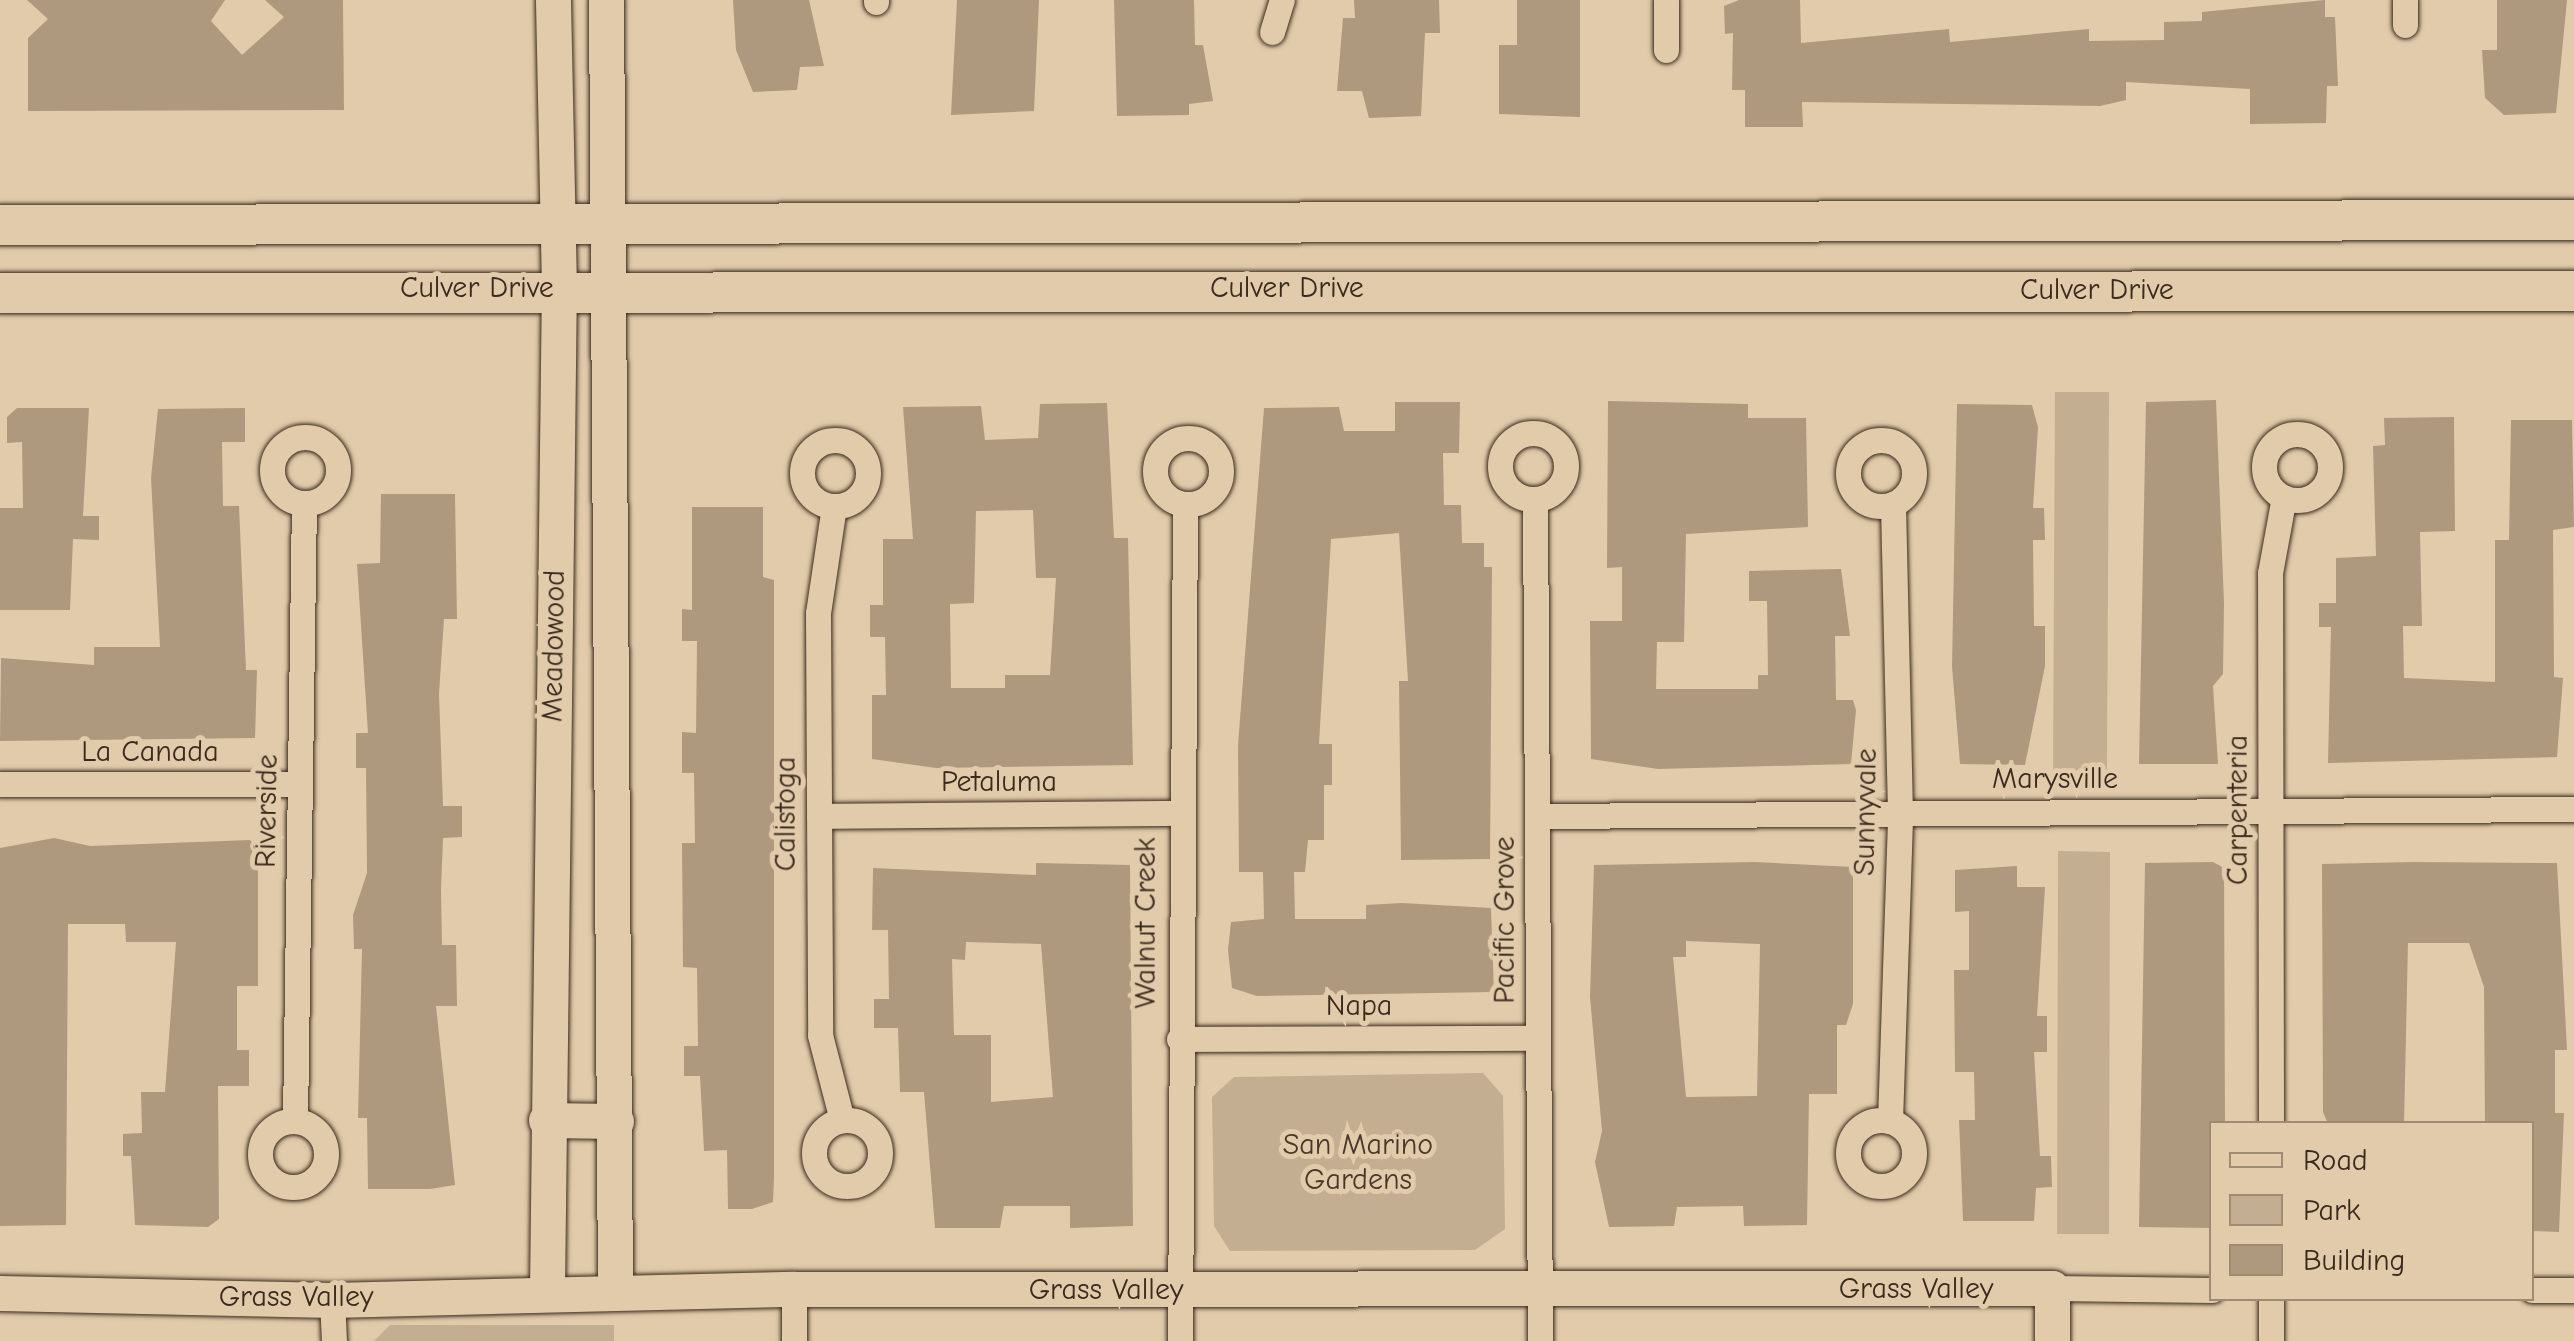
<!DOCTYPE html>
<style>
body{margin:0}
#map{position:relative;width:2574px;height:1341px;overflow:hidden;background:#e1cbaa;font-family:"Comic Neue",sans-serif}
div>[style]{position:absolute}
.green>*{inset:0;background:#c3ae91}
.building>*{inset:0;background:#ae997f}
.roads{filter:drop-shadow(0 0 2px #3b2a1e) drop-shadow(0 0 2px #3b2a1e)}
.street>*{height:25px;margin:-12.5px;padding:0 12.5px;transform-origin:12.5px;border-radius:12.5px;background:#e1cbaa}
.street>.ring{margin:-12.5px;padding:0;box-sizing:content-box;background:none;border:25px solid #e1cbaa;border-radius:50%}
.secondary>*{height:35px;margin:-17.5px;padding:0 17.5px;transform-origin:17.5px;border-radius:17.5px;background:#e1cbaa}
.primary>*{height:40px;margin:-20px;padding:0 20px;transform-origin:20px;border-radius:20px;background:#e1cbaa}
span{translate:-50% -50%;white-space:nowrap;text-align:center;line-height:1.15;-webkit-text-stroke:10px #e1cbaa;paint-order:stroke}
.street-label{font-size:30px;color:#3b2a1e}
.park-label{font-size:30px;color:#49372a}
.legend{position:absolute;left:2209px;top:1121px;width:325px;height:180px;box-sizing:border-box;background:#e1cbaa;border:2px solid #9f8b72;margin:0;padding:12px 18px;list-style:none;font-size:30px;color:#3b2a1e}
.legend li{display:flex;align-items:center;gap:20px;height:50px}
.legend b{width:50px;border:2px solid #9f8b72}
</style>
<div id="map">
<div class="green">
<i style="clip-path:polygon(2055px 392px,2109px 392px,2107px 771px,2053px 771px)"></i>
<i style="clip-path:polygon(2058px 851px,2110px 852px,2109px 1234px,2057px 1234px)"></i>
<i style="clip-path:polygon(1483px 1073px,1503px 1096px,1505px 1229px,1475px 1250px,1230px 1251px,1214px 1226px,1212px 1097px,1234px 1077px)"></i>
<i style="clip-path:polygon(390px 1325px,614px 1325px,614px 1341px,374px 1341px)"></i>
</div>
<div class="building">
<i style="clip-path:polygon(27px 0,225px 0,211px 21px,242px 55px,284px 17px,265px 0,343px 0,344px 110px,28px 111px,28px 38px,48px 19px)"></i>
<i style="clip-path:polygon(733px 0,809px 0,824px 66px,800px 67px,797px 90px,753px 92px,736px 50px)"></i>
<i style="clip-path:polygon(957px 0,1039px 0,1034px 111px,951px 115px)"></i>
<i style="clip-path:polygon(1114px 0,1194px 0,1195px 45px,1203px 45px,1213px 101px,1189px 104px,1189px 115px,1117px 116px)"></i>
<i style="clip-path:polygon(1354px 0,1439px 0,1440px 33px,1425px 33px,1421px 116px,1369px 118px,1362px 91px,1337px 91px,1343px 18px,1355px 18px)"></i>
<i style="clip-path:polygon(1517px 0,1580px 0,1580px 117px,1499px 114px,1499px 45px,1517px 45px)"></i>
<i style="clip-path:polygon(1739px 0,1800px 0,1801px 43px,1949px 29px,1950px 42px,2089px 29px,2089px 41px,2164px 40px,2164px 22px,2202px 21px,2202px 12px,2325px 0,2325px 17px,2335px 17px,2338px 86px,2327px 86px,2326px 123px,2250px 124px,2250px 89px,2126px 82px,2126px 100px,2100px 106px,1802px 102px,1803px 127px,1745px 127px,1745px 90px,1732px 90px,1733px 33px,1725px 34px,1724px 6px)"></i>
<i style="clip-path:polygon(2497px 0,2567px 0,2556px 113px,2504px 115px,2485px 98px,2482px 50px,2497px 50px)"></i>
<i style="clip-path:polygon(2216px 400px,2224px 604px,2223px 674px,2213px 686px,2218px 764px,2139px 764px,2146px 402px)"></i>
<i style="clip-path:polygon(1608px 401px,1748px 404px,1748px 418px,1806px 418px,1808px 527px,1686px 534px,1684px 642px,1657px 642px,1656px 689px,1758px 689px,1758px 675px,1768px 675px,1767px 601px,1749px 601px,1749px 571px,1841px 569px,1850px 636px,1835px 636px,1836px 700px,1853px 700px,1856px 710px,1851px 764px,1658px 769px,1591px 759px,1590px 621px,1622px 621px,1622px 567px,1607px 568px)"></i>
<i style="clip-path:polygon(1395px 402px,1460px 402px,1459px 453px,1443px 453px,1444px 505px,1461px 505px,1462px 543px,1484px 543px,1484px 567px,1492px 567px,1490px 859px,1401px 860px,1399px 681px,1408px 681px,1399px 533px,1331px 539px,1319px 744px,1332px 744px,1332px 785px,1324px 785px,1324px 840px,1308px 840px,1305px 872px,1294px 872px,1295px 919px,1366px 919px,1366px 905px,1402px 903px,1491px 908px,1494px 992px,1257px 996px,1232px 988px,1228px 950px,1231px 922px,1264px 919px,1263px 872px,1239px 872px,1238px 745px,1264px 408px,1339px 407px,1344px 431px,1395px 431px)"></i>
<i style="clip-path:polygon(evenodd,1107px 403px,1114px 538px,1128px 538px,1133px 765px,936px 768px,872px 759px,872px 695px,886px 695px,885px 637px,870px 637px,870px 605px,883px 605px,883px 539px,913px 539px,903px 407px,981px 406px,985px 440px,1038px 438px,1040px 404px,1107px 403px,1033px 510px,1036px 578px,1056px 578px,1050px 675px,1005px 675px,1005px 688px,951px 688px,950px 604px,974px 603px,976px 511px,1033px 510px)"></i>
<i style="clip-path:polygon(1957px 404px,2032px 405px,2038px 427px,2033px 508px,2044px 508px,2045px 540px,2033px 540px,2034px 626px,2045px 626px,2045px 666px,2025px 765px,1960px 764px,1952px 666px)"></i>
<i style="clip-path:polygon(17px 408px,89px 408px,83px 516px,99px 516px,99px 540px,73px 539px,70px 610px,0 610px,0 508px,23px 508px,22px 442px,7px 443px,7px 417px)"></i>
<i style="clip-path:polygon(245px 408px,245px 442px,222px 442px,223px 506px,239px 506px,246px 670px,257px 670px,255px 738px,0 741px,1px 658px,94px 665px,94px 647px,160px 647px,151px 478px,158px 409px)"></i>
<i style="clip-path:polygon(2454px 417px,2455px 531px,2420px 532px,2422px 626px,2403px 626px,2404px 678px,2495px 682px,2495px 540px,2509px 540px,2511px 420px,2572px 420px,2574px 527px,2553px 530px,2554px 677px,2563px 678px,2557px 757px,2328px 763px,2331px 627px,2319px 627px,2319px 603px,2336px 603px,2336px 558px,2376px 556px,2373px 446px,2385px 445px,2384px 418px)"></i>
<i style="clip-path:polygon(381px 494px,455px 494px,457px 619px,444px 619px,439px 694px,443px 806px,462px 806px,462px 837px,443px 838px,441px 890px,442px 945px,456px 945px,457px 1006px,436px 1006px,455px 1185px,430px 1189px,368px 1189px,367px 1118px,358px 1118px,362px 949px,354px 949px,353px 915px,367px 873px,366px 768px,356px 768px,356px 733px,368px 733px,357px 564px,380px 563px)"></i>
<i style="clip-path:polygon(692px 507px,763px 507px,763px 577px,774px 580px,774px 1177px,773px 1202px,752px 1209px,728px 1209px,727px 1150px,704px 1151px,700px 1076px,684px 1076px,684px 1046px,698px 1046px,697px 968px,683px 967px,682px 843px,695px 843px,694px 773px,682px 773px,682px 732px,696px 733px,697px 641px,682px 641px,682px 609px,692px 610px)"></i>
<i style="clip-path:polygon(54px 838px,90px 846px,250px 840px,258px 851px,258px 986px,237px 986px,237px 1050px,249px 1050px,249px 1086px,218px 1086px,219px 1219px,208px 1227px,135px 1225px,131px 1156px,123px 1156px,123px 1134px,142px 1133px,141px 1092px,165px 1092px,176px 942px,126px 942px,125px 924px,68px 924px,66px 1225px,0 1226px,0 848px)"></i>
<i style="clip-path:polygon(evenodd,1755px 862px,1853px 867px,1853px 1004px,1846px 1025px,1837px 1025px,1837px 1094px,1809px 1094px,1807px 1225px,1744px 1226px,1743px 1206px,1677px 1207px,1674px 1226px,1609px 1227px,1595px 1162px,1602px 1131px,1590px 997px,1594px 865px,1755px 862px,1686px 941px,1760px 944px,1757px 1096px,1686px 1097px,1673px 957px,1686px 957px,1686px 941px)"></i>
<i style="clip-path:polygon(2213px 862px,2224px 868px,2225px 1124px,2212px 1124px,2212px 1228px,2139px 1227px,2145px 863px)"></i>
<i style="clip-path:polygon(2413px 862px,2557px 863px,2567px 1050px,2555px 1050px,2555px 1113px,2564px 1113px,2559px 1232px,2532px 1231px,2532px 1124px,2485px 1124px,2484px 987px,2469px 943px,2408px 943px,2404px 1124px,2328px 1124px,2323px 1112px,2322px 864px)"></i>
<i style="clip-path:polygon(evenodd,1036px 863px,1130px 865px,1133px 1226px,1070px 1228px,1070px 1206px,1004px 1206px,1000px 1228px,935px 1228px,924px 1092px,900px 1092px,898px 1028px,874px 1028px,874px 999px,889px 999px,888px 930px,872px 930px,873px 868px,1036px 875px,1036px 863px,966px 942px,1041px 944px,1053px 1097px,991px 1102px,991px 1035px,954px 1035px,952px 959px,965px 960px,966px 942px)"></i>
<i style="clip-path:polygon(2017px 866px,2017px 887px,2045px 887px,2037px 1016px,2047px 1016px,2047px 1052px,2034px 1052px,2040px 1156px,2051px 1156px,2052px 1187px,2036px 1188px,2034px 1221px,1963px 1221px,1959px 1120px,1975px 1120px,1974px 1072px,1955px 1072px,1954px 970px,1969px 970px,1969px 911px,1955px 912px,1955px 870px)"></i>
</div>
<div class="roads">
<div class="street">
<i style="left:876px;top:0;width:2px;rotate:90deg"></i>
<i style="left:1666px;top:0;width:50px;rotate:90deg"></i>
<i style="left:2405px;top:0;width:25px;rotate:90deg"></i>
<i style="left:1272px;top:32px;width:34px;rotate:-73deg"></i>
<i class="ring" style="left:1500px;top:433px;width:41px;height:41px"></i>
<i class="ring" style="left:2264px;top:434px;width:41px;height:41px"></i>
<i class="ring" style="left:272px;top:437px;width:41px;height:41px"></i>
<i class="ring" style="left:1155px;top:438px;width:41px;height:41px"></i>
<i class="ring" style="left:1848px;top:440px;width:41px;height:41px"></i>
<i class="ring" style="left:802px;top:440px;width:41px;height:41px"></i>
<i style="left:1535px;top:499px;width:842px;rotate:89.66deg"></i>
<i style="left:834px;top:506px;width:108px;rotate:98.5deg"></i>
<i style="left:818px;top:613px;width:422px;rotate:89.7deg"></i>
<i style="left:820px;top:1035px;width:88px;rotate:75.5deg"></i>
<i style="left:0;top:784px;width:300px"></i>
<i style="left:819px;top:816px;width:360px;rotate:-0.5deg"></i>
<i style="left:1537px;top:816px;width:1037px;rotate:-0.39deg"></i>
<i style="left:1179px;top:1039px;width:359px;rotate:-0.2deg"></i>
<i class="ring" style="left:1848px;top:1120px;width:41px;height:41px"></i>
<i class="ring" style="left:814px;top:1120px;width:41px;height:41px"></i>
<i style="left:295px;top:1121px;width:618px;rotate:-89.17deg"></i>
<i style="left:1890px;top:1121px;width:308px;rotate:-88.1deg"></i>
<i style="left:1900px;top:813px;width:309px;rotate:-91.3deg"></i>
<i class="ring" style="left:260px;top:1121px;width:41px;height:41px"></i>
<i style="left:2271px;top:1124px;width:551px;rotate:-90.1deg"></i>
<i style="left:2270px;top:573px;width:77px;rotate:-79.6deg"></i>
<i style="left:2052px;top:1288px;width:160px;rotate:0.7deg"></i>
<i style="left:2532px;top:1290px;width:42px"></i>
<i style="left:2271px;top:1298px;width:43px;rotate:90deg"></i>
<i style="left:332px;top:1300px;width:41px;rotate:87.2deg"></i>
<i style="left:794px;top:1341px;width:52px;rotate:-90deg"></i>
<i style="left:1180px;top:1341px;width:837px;rotate:-89.66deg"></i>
</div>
<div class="secondary">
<i style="left:606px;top:0;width:1291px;rotate:89.6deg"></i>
<i style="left:546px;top:1120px;width:70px;rotate:0.8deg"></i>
<i style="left:547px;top:1292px;width:1004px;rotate:-89.32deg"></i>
<i style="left:559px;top:288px;width:288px;rotate:-91.2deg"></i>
<i style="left:0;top:1293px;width:332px;rotate:1.2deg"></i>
<i style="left:332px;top:1300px;width:462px;rotate:-1.4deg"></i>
<i style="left:794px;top:1289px;width:1258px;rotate:-0.05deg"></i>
<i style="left:2052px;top:1288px;width:53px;rotate:90deg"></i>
</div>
<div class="primary">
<i style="left:0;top:225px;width:2574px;rotate:-0.11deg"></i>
<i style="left:0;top:293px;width:2574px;rotate:-0.04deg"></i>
</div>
</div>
<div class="street-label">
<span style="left:477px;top:288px">Culver Drive</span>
<span style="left:1287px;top:288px">Culver Drive</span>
<span style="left:2097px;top:290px">Culver Drive</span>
<span style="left:554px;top:646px;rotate:-89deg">Meadowood</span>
<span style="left:150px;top:752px">La Canada</span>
<span style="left:2055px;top:779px">Marysville</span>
<span style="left:999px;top:782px">Petaluma</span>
<span style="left:2238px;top:810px;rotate:-90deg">Carpenteria</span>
<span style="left:267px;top:811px;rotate:-89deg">Riverside</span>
<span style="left:1866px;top:812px;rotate:-89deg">Sunnyvale</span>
<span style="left:786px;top:814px;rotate:-90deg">Calistoga</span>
<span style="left:1505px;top:920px;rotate:-90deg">Pacific Grove</span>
<span style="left:1146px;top:923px;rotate:-90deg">Walnut Creek</span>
<span style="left:1359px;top:1006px">Napa</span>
<span style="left:1916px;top:1289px">Grass Valley</span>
<span style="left:1106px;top:1290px">Grass Valley</span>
<span style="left:296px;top:1297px">Grass Valley</span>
</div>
<div class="park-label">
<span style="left:1358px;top:1162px">San Marino<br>Gardens</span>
</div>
<ul class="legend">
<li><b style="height:12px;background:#e1cbaa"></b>Road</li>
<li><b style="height:28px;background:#c3ae91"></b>Park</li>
<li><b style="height:28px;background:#ae997f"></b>Building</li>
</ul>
</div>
